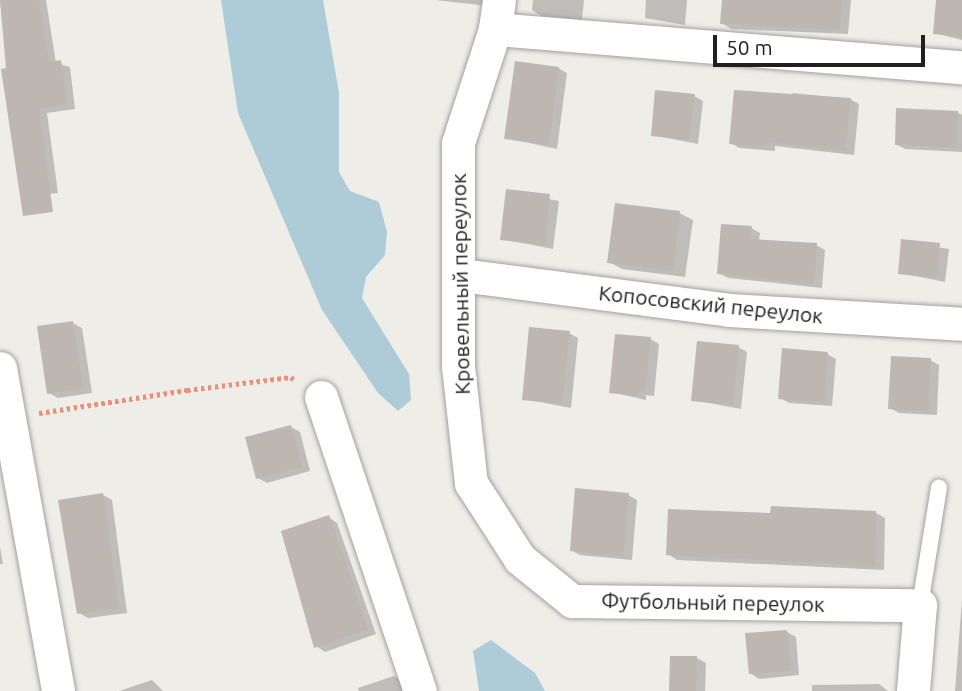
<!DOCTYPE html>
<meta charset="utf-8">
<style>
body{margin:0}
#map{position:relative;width:962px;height:691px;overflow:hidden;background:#efede8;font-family:Ubuntu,sans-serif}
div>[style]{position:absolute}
.water>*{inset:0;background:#adccd8}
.shadow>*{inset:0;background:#0003}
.building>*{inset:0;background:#bdb6b1}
.path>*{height:4.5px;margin-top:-2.25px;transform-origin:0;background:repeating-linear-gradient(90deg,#eb8f7d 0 3.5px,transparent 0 7px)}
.roads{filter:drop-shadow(0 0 2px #a1a1a1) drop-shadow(0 0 2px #a1a1a1)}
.lane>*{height:16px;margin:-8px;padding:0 8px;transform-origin:8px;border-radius:8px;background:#fff}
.street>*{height:33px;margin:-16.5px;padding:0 16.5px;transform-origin:16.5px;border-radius:16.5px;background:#fff}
span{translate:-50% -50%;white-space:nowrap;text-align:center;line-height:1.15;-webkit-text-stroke:6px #fff;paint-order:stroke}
.street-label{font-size:21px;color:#202020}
.scale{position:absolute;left:713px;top:35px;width:212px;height:32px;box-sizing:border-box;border:4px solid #202020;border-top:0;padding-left:9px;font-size:21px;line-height:24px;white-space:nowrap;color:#202020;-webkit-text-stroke:5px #fff;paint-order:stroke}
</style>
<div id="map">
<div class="water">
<i style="clip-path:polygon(221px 0,323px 0,339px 93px,339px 172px,350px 191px,379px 202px,387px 232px,385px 255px,366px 277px,362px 298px,409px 374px,411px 400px,398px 411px,378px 393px,322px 310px,238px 113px)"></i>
<i style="clip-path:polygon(491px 640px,535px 673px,545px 691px,479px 691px,473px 651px)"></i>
</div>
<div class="shadow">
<i style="clip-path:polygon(0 0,46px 0,56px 63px,70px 67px,75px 109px,47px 113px,58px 193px,30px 196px,21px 190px)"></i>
<i style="clip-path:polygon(435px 0,489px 0,488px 6px)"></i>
<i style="clip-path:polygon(533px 0,584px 0,582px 20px,541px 16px,532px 10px)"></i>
<i style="clip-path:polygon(646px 0,687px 0,685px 25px,645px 18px)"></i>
<i style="clip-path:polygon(724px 0,851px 0,848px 34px,731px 29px,722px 23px)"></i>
<i style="clip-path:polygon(938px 0,962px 0,962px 40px,935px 33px)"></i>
<i style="clip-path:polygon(558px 68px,567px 73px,557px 149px,506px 138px)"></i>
<i style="clip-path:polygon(793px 93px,850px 99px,859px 104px,854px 155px,775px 146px,775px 151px,739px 148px,731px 143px)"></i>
<i style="clip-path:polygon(694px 96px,703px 101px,698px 144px,652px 135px)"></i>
<i style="clip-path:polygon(957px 112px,962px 115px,962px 152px,905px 149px,896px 144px)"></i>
<i style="clip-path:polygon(507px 191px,559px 201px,553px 249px,502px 239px)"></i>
<i style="clip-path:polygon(679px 213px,693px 220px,685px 277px,622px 269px,609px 262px)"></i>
<i style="clip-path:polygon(751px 228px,760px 233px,759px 241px,816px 245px,825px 250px,822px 288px,728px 278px,719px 273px)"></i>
<i style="clip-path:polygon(903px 241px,949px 249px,945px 282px,900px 273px)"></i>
<i style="clip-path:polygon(73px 323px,82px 328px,92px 393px,58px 398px,49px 393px)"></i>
<i style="clip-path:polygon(569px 333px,578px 338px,571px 408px,524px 399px)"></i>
<i style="clip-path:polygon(650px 339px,659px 344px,654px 396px,646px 395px,646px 400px,611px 392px)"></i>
<i style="clip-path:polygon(738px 347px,747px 352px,741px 409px,693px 400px)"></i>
<i style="clip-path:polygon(827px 354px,836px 359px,832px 406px,789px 403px,780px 398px)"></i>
<i style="clip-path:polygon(930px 360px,939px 365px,937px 415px,899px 413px,890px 408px)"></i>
<i style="clip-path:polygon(291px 427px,300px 432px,310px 471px,267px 483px,258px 478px)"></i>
<i style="clip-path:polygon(103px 495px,112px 500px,127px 613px,88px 618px,79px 613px)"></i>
<i style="clip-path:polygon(628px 495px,637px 500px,632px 560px,580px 555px,571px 550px)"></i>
<i style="clip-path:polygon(876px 513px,885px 518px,884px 570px,677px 560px,668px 554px,772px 515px)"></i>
<i style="clip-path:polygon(328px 517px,337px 523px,376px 634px,325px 652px,316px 646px)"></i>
<i style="clip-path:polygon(0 547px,3px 564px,0 564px)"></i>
<i style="clip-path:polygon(962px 599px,962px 691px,955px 691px)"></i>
<i style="clip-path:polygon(787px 632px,796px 637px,799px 675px,759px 679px,750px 673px)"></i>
<i style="clip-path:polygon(671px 658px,697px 658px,706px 663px,705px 691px,670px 691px)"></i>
<i style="clip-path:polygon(394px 676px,403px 681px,407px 691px,359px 691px,358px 688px)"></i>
<i style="clip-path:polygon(152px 680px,163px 691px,119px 691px)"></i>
<i style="clip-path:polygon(879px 684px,888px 691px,812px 691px,812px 685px)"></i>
</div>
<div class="building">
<i style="clip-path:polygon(0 0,39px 0,49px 62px,61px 60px,67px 104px,39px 109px,53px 212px,23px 216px,1px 69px,6px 68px)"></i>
<i style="clip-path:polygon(722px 0,842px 0,840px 30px,720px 24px)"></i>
<i style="clip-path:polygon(936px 0,962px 0,962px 37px,933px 34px)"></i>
<i style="clip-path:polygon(515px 61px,559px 67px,549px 145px,504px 139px)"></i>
<i style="clip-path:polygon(655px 90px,695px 94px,689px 140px,651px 136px)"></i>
<i style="clip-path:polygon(734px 90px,851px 98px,845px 151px,767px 142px,766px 147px,729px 144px)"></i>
<i style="clip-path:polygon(896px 108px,958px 111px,957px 148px,895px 145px)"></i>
<i style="clip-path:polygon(506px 189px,550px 194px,545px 245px,500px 240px)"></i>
<i style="clip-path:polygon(615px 203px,680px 211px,673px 271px,607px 263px)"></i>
<i style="clip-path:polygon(721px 224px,752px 226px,750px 239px,817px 243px,814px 284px,717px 274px)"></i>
<i style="clip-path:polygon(901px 239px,940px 243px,937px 278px,898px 274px)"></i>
<i style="clip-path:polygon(73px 321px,83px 388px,47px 394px,37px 326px)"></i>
<i style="clip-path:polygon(529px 327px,570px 331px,562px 404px,522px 400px)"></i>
<i style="clip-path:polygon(615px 334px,651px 337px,645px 392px,638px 391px,637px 396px,609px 393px)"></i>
<i style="clip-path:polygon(697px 341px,739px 345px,733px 405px,691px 401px)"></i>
<i style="clip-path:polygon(782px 348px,828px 352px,824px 402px,778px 399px)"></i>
<i style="clip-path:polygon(891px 356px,931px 358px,928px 411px,888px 409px)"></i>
<i style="clip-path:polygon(291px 425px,302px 467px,256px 479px,245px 437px)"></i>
<i style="clip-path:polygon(575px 488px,629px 493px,623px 556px,570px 551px)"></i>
<i style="clip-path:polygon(103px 493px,119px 608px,77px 614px,58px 500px)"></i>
<i style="clip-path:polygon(771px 506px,876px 511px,875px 566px,666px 555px,668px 509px,770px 513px)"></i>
<i style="clip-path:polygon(329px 515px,368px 629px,314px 648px,281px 531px)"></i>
<i style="clip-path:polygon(787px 630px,791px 671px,749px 674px,745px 633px)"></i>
<i style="clip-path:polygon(670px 656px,697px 656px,696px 691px,669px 691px)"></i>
</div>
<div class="path">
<i style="left:39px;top:413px;width:150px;rotate:-8.8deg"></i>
<i style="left:187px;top:390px;width:105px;rotate:-7.1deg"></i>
<i style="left:291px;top:377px;width:6px;rotate:39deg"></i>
</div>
<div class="roads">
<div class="lane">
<i style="left:920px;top:605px;width:119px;rotate:-80.8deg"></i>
</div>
<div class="street">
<i style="left:499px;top:0;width:29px;rotate:98deg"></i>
<i style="left:495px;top:29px;width:120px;rotate:108deg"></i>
<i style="left:458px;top:143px;width:223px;rotate:90deg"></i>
<i style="left:458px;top:366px;width:118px;rotate:83.7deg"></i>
<i style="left:471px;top:483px;width:90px;rotate:57.2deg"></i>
<i style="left:520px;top:559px;width:67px;rotate:38.9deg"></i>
<i style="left:572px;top:601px;width:348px;rotate:0.7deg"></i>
<i style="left:920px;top:605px;width:86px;rotate:94.7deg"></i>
<i style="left:495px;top:29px;width:469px;rotate:4.7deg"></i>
<i style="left:461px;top:275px;width:270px;rotate:7.4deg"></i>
<i style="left:729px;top:310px;width:233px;rotate:3.4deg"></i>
<i style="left:0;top:368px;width:328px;rotate:79.8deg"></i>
<i style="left:321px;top:397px;width:310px;rotate:71.4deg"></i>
</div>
</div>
<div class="street-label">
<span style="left:460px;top:284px;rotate:-91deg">Кровельный переулок</span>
<span style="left:711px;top:304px;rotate:6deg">Копосовский переулок</span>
<span style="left:713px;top:602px;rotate:1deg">Футбольный переулок</span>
</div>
<div class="scale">50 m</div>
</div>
